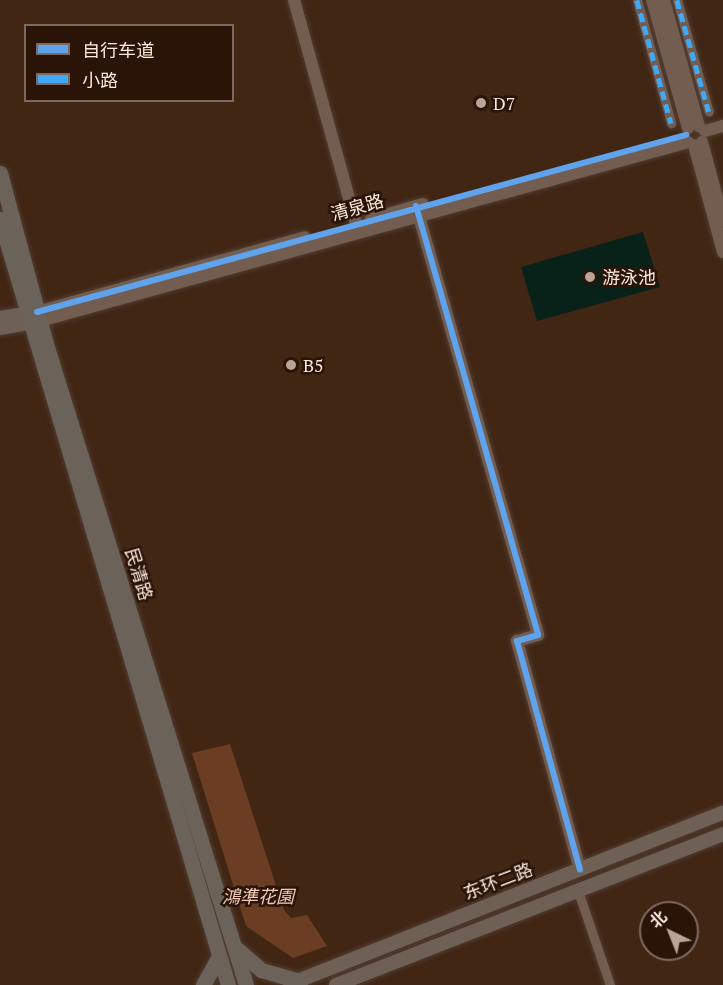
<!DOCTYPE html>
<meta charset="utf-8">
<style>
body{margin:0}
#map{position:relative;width:723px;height:985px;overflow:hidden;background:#412614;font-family:"PT Serif","Noto Sans SC",serif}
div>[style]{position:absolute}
.green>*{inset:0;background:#6b3e23}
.water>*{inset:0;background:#092219}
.roads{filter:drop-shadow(0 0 2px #503d33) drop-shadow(0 0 2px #503d33)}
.minor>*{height:9px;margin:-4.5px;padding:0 4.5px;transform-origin:4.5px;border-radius:4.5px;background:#735d50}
.tertiary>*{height:12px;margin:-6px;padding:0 6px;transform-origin:6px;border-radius:6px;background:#735d50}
.secondary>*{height:14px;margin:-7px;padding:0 7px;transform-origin:7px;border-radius:7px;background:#6f6055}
.primary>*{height:15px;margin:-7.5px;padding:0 7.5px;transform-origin:7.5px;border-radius:7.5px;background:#6b625a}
.quiet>*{height:4.5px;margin-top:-2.25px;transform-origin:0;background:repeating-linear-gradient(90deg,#3fa9f5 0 9px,transparent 0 13.5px)}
.cycleway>*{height:6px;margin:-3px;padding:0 3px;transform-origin:3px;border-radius:3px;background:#60a3ed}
.dots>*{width:16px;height:16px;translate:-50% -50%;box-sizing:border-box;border:3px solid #2a1408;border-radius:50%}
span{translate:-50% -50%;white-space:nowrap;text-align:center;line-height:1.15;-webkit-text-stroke:5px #2a1408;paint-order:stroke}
.poi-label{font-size:18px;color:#fbe8de}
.left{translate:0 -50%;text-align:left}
.street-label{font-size:18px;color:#fbe8de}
.park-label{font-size:18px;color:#f2cbb6;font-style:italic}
.legend{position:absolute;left:24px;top:24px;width:210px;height:78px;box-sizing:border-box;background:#2a1408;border:2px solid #7e695e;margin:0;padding:8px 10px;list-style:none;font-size:18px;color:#fbe8de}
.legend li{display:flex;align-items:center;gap:12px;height:30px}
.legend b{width:30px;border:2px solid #7e695e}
.north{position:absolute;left:639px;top:901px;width:60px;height:60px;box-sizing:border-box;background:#2a1408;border:2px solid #7e695e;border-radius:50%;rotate:317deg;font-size:16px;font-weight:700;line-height:24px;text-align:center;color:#fbe8de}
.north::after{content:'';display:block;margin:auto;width:21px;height:27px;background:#baa497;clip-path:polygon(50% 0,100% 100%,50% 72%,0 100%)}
</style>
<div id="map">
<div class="green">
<i style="clip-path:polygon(230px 744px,284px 910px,291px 918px,307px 915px,327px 946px,293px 958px,246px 926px,192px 753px)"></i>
</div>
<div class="water">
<i style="clip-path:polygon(643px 232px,660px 287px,537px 321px,521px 267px)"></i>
</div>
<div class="roads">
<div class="minor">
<i style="left:637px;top:0;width:128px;rotate:74.5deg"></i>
<i style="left:677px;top:0;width:116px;rotate:74.1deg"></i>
<i style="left:578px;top:891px;width:99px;rotate:71.2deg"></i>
</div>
<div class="tertiary">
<i style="left:294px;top:0;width:240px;rotate:74.5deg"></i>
<i style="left:652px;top:0;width:133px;rotate:74.3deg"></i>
<i style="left:664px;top:0;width:131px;rotate:74.5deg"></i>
<i style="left:705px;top:131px;width:19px;rotate:-16deg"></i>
<i style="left:702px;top:142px;width:81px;rotate:74.9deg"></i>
<i style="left:694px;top:145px;width:111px;rotate:74.8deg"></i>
<i style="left:416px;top:206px;width:446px;rotate:74.1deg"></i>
<i style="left:538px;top:635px;width:22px;rotate:164deg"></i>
<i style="left:517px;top:641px;width:237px;rotate:74.6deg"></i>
<i style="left:371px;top:219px;width:54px;rotate:-16.1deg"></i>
<i style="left:37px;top:312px;width:278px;rotate:-15.6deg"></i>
<i style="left:40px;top:321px;width:672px;rotate:-15.44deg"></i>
</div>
<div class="secondary">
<i style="left:0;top:318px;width:37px;rotate:-9deg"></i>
<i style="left:0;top:328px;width:40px;rotate:-10deg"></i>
<i style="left:290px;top:984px;width:466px;rotate:-21.6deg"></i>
<i style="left:336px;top:985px;width:415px;rotate:-21.3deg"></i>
</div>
<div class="primary">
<i style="left:0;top:173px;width:177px;rotate:74.9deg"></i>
<i style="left:46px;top:344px;width:671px;rotate:72.67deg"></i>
<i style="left:0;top:219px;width:799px;rotate:73.42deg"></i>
<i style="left:237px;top:949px;width:32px;rotate:41deg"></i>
<i style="left:261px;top:970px;width:41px;rotate:15.8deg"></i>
<i style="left:203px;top:985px;width:33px;rotate:-61deg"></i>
</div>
</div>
<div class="quiet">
<i style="left:637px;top:0;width:128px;rotate:74.5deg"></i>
<i style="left:677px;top:0;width:116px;rotate:74.1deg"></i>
</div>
<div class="cycleway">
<i style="left:416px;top:206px;width:446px;rotate:74.1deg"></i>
<i style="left:538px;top:635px;width:22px;rotate:164deg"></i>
<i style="left:517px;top:641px;width:237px;rotate:74.6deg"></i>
<i style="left:37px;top:312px;width:673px;rotate:-15.26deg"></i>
</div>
<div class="dots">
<i style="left:481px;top:103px;background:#baa497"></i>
<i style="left:590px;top:277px;background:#baa497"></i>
<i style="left:291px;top:365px;background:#baa497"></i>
</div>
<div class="poi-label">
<span class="left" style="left:493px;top:103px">D7</span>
<span class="left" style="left:602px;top:277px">游泳池</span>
<span class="left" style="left:303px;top:365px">B5</span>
</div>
<div class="street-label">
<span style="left:357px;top:207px;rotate:-16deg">清泉路</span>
<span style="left:139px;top:574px;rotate:73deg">民清路</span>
<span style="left:498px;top:881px;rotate:-21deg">东环二路</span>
</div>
<div class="park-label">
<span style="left:258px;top:896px">鴻準花園</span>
</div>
<ul class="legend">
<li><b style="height:8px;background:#60a3ed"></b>自行车道</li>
<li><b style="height:8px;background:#3fa9f5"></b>小路</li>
</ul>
<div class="north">北</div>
</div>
